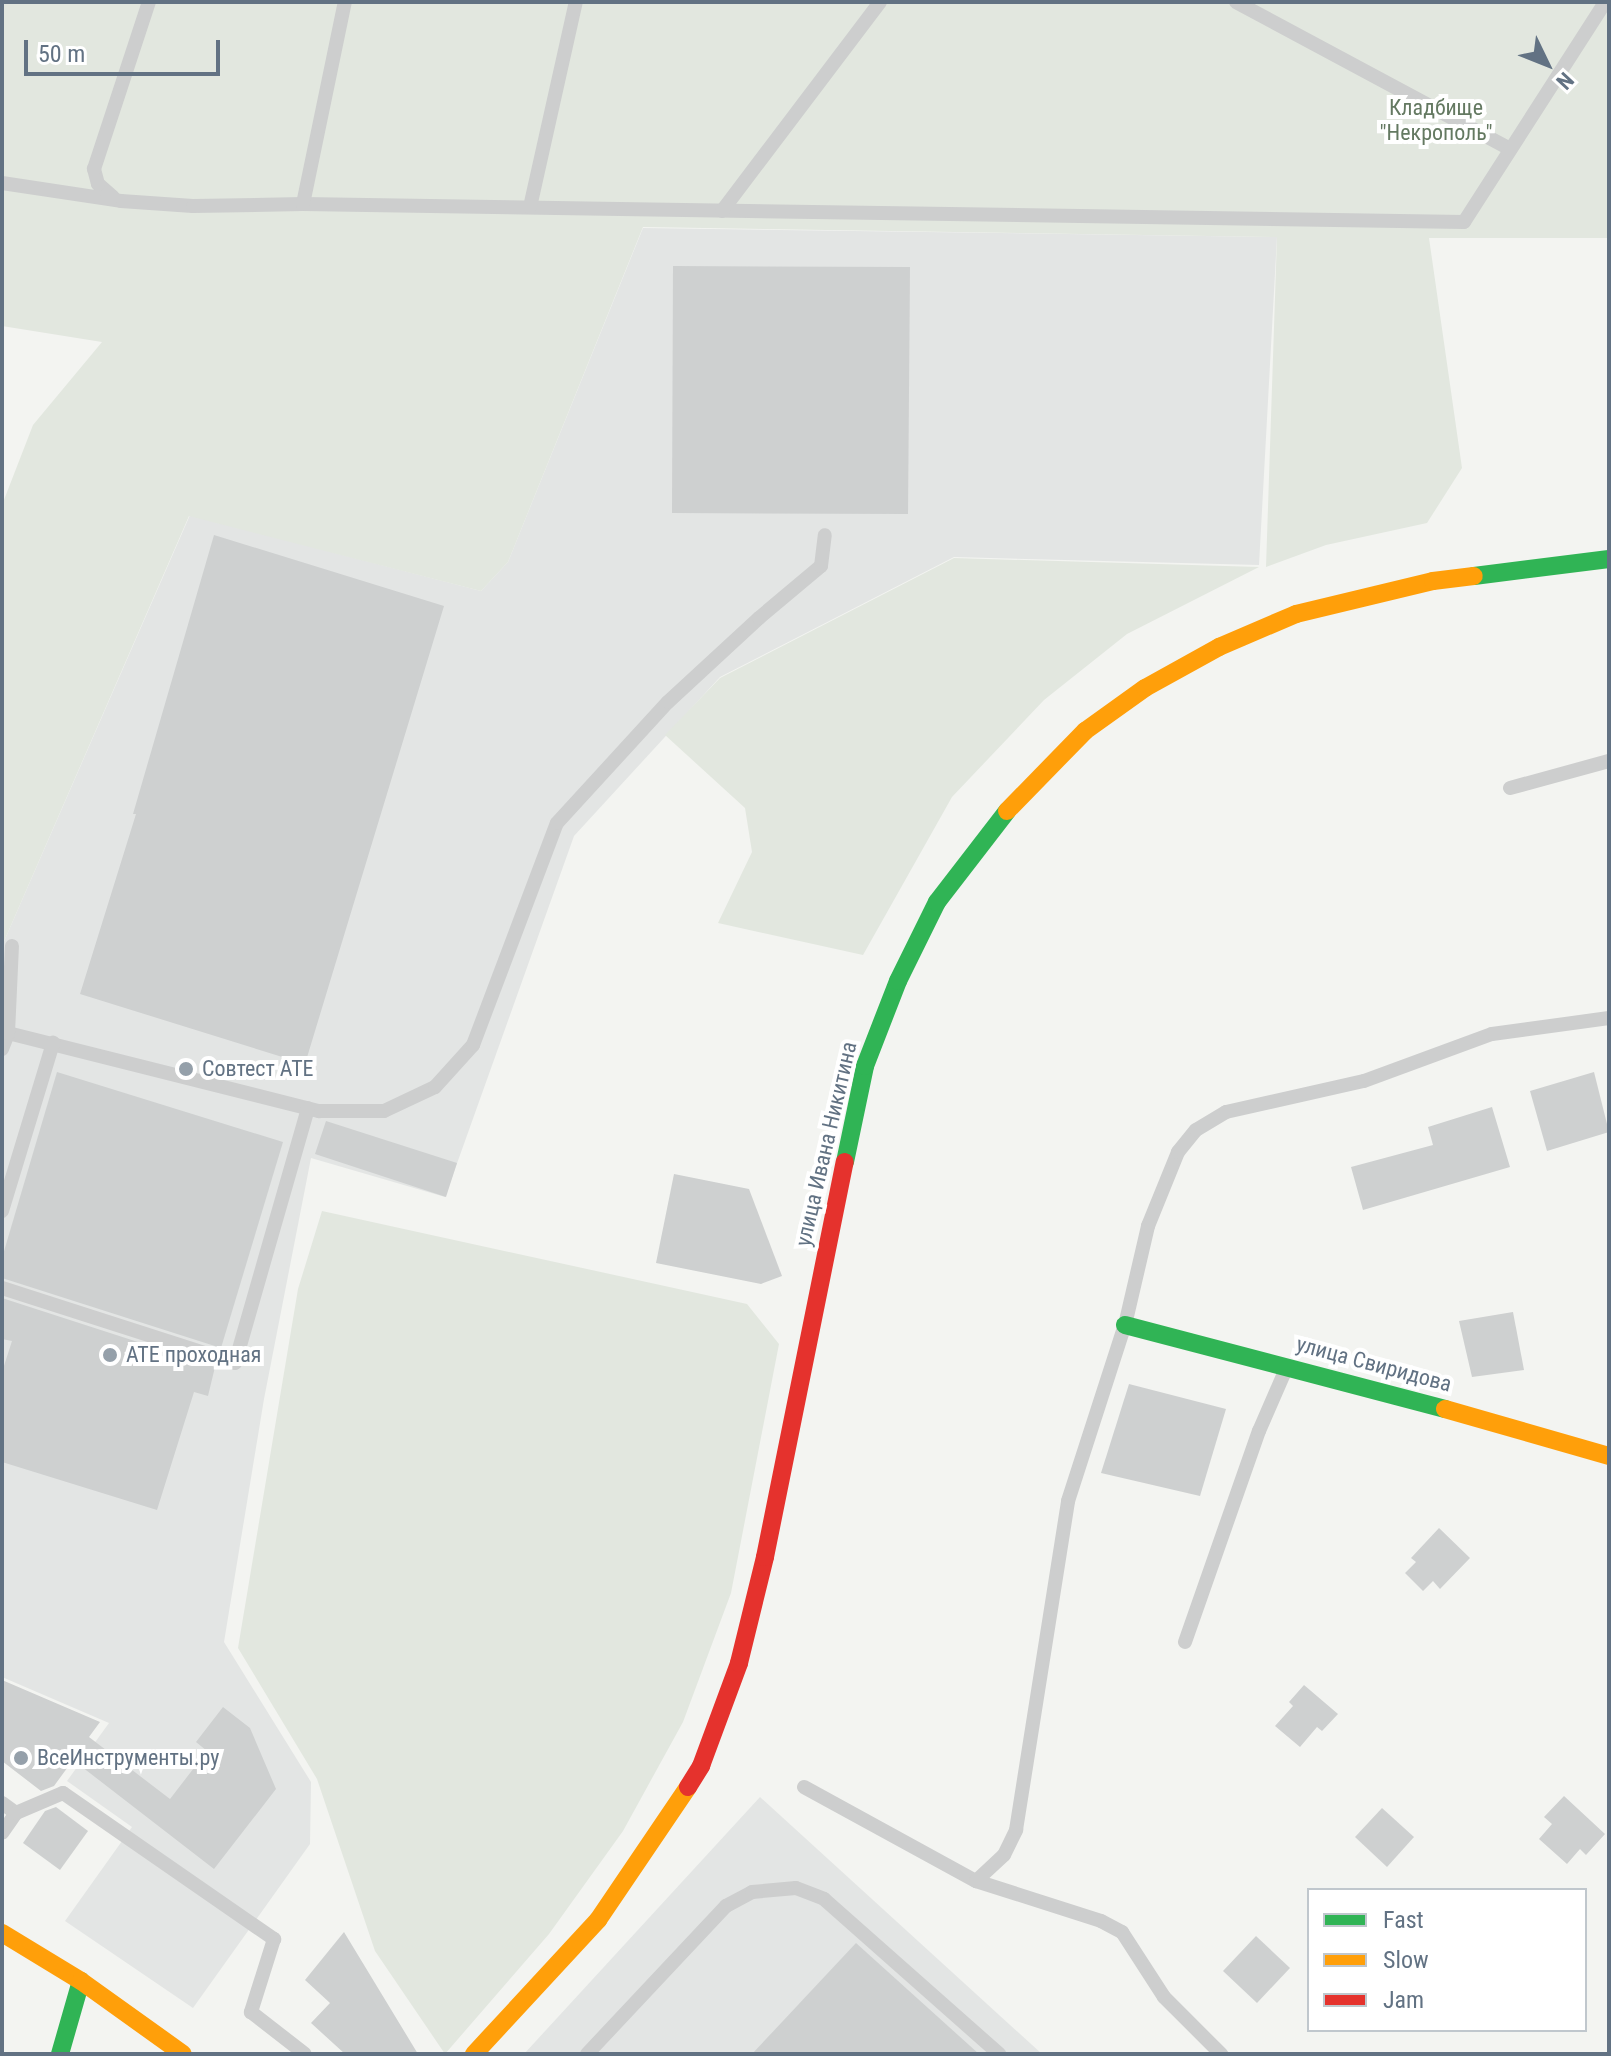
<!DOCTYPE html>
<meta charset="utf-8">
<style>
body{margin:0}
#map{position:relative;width:1611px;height:2056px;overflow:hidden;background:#f3f4f1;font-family:"Roboto Condensed",sans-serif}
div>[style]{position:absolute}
.built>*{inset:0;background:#e3e5e4}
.green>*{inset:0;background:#e2e7df}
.building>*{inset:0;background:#ced0d0}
.lane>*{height:14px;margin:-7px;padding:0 7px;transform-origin:7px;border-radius:7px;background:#cdcece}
.fast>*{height:18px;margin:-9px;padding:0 9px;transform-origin:9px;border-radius:9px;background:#30b455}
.slow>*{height:18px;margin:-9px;padding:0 9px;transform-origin:9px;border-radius:9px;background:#ff9f0a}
.jam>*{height:18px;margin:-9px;padding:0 9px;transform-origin:9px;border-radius:9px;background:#e5322d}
.dots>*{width:22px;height:22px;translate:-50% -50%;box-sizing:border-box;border:4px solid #fff;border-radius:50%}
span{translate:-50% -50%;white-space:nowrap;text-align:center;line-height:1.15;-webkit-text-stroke:8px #fff;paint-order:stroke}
.park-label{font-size:22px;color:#647961}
.poi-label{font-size:22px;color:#627283}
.left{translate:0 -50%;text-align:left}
.street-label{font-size:22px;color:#627283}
.frame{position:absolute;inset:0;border:4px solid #627283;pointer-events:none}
.legend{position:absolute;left:1307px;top:1888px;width:280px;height:144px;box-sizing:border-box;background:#fff;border:2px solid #c0c7cd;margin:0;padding:10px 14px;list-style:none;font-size:24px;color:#627283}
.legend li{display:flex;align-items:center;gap:16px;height:40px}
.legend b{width:40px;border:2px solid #c0c7cd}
.north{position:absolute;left:1507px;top:24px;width:80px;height:80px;-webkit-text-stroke:6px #fff;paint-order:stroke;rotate:133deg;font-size:22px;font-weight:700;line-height:32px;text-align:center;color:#627283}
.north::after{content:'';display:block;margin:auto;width:28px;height:36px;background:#627283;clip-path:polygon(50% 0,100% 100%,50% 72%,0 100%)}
.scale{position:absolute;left:24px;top:40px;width:196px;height:36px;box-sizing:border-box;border:4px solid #627283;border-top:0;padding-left:10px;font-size:24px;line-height:28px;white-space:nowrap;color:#627283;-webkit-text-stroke:6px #fff;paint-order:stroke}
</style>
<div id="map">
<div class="built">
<i style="clip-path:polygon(643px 228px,1277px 237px,1259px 565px,954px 557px,720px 677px,574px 836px,445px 1197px,311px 1158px,264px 1399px,224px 1642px,311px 1782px,310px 1844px,193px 2008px,65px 1921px,132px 1827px,67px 1781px,109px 1723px,2px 1677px,2px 946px,190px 515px,481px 591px,508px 562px)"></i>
<i style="clip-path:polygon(760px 1797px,1042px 2054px,524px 2054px)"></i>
</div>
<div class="green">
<i style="clip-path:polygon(2px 2px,1609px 2px,1609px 238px,1429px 238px,1462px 468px,1427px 523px,1326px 545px,1266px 567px,1277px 237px,643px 227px,508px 562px,481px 591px,189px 516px,2px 946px,2px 505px,33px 425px,102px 342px,2px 326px)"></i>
<i style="clip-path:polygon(954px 558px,1259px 567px,1127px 634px,1044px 700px,952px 797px,863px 955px,718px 923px,752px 852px,745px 808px,665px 735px,720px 678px)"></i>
<i style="clip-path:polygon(322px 1211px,747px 1304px,779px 1344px,731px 1593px,683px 1722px,623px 1831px,549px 1934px,445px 2054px,375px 1951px,317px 1779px,238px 1648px,298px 1289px)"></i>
</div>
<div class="building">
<i style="clip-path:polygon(673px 266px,910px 267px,908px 514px,672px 513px)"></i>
<i style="clip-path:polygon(214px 535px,444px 606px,305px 1064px,80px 994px,136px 814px,133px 814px)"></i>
<i style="clip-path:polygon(57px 1072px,283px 1142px,221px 1348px,2px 1278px,2px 1258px)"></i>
<i style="clip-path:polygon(1594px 1072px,1609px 1132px,1547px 1151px,1530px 1091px)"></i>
<i style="clip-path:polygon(1492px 1107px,1510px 1167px,1363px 1210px,1351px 1167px,1433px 1145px,1428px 1127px)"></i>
<i style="clip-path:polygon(326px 1121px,457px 1163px,446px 1197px,315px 1154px)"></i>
<i style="clip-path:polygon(674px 1174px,749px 1189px,782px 1276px,761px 1284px,656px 1263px)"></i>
<i style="clip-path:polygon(2px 1298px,215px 1367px,208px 1396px,194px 1392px,157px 1510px,2px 1462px,2px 1372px,12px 1341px,2px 1339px)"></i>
<i style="clip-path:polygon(1513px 1312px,1524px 1370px,1472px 1377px,1459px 1321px)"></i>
<i style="clip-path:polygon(1129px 1384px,1226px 1409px,1200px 1496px,1101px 1473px)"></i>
<i style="clip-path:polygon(1439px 1528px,1470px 1558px,1440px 1589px,1433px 1581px,1423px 1591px,1405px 1573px,1416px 1562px,1411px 1558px)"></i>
<i style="clip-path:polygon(2px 1680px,100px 1722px,89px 1737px,170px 1799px,207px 1751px,196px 1742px,223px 1707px,250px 1728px,276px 1789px,214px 1869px,73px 1760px,54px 1786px,41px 1791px,2px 1761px)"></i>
<i style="clip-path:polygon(1304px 1685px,1338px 1714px,1322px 1731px,1317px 1727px,1300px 1747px,1275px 1726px,1293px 1706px,1289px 1702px)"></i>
<i style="clip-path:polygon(1564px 1796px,1605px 1834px,1586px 1855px,1580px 1849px,1567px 1864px,1539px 1839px,1552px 1824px,1544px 1817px)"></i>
<i style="clip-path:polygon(56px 1807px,88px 1831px,60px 1870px,23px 1843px,45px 1811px)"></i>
<i style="clip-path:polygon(1382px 1808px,1414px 1837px,1387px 1867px,1355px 1837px)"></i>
<i style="clip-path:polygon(344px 1932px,418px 2054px,345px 2054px,311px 2023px,330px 2003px,305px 1980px)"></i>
<i style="clip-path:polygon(1256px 1936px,1290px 1968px,1257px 2003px,1223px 1971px)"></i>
<i style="clip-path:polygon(856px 1943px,979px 2054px,752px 2054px)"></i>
</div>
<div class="lane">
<i style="left:1236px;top:2px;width:311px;rotate:28.2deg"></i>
<i style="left:2px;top:183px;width:120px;rotate:8.6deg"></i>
<i style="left:121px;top:201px;width:72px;rotate:4deg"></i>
<i style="left:193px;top:206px;width:110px;rotate:-1deg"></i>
<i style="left:303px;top:204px;width:1161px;rotate:0.89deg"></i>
<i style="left:1464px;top:222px;width:261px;rotate:-57.3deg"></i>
<i style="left:113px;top:197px;width:20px;rotate:-139deg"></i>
<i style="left:98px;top:184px;width:16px;rotate:-105deg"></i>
<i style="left:94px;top:169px;width:176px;rotate:-71.8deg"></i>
<i style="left:303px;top:204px;width:206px;rotate:-78.3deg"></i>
<i style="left:530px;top:207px;width:210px;rotate:-77.4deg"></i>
<i style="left:722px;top:211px;width:262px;rotate:-52.9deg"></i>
<i style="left:1510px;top:788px;width:103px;rotate:-15.3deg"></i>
<i style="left:8px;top:1033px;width:321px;rotate:14.1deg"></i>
<i style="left:319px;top:1111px;width:65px"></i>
<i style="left:384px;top:1111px;width:56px;rotate:-25.2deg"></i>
<i style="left:435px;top:1087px;width:57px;rotate:-47.9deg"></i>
<i style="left:473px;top:1045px;width:237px;rotate:-69.3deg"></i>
<i style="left:557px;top:823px;width:164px;rotate:-47.5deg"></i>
<i style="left:668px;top:702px;width:124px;rotate:-42.7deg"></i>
<i style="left:759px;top:618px;width:81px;rotate:-40deg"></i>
<i style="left:821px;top:566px;width:31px;rotate:-83deg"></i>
<i style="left:2px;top:1049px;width:17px;rotate:-69deg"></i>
<i style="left:8px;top:1033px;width:87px;rotate:-87.4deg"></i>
<i style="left:2px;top:1211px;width:176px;rotate:-73.1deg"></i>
<i style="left:2px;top:1288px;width:245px;rotate:17.8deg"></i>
<i style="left:235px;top:1363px;width:265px;rotate:-74deg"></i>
<i style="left:1185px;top:1642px;width:224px;rotate:-70.7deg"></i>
<i style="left:1259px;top:1431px;width:68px;rotate:-66.5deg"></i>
<i style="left:804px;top:1787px;width:196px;rotate:28.7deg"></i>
<i style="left:976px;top:1881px;width:131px;rotate:17.7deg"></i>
<i style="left:1101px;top:1921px;width:24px;rotate:28deg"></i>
<i style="left:1122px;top:1932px;width:77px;rotate:57.1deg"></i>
<i style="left:1164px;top:1997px;width:81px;rotate:45deg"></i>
<i style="left:2px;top:1803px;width:17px;rotate:36deg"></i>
<i style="left:16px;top:1813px;width:24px;rotate:125deg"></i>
<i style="left:16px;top:1813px;width:51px;rotate:-23.1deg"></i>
<i style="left:63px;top:1793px;width:257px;rotate:34.7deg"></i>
<i style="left:274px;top:1939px;width:77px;rotate:107.5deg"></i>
<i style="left:251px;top:2012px;width:68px;rotate:37.9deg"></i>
<i style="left:976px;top:1881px;width:38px;rotate:-43deg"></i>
<i style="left:1004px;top:1855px;width:28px;rotate:-64deg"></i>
<i style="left:1016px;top:1830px;width:333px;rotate:-81deg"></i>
<i style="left:1068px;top:1501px;width:185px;rotate:-72.1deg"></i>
<i style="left:1125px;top:1325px;width:102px;rotate:-76.9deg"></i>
<i style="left:1148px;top:1226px;width:80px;rotate:-67.9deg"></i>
<i style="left:1178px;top:1152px;width:28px;rotate:-51deg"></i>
<i style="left:1196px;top:1130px;width:35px;rotate:-31deg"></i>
<i style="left:1226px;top:1112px;width:141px;rotate:-12.7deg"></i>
<i style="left:1364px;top:1081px;width:136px;rotate:-20.2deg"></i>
<i style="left:1492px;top:1034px;width:118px;rotate:-7.8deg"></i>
<i style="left:587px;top:2054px;width:203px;rotate:-46.8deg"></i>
<i style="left:726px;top:1906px;width:30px;rotate:-28deg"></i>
<i style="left:752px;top:1892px;width:44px;rotate:-5.2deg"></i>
<i style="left:796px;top:1888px;width:30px;rotate:21deg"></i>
<i style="left:824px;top:1899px;width:234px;rotate:41.5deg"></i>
</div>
<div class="fast">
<i style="left:1474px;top:576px;width:136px;rotate:-7.2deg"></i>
<i style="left:845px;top:1162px;width:98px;rotate:-78.2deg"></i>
<i style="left:865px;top:1066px;width:91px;rotate:-68.8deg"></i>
<i style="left:898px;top:981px;width:88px;rotate:-63.7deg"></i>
<i style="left:937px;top:902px;width:115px;rotate:-52.4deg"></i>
<i style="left:1125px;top:1325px;width:331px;rotate:14.7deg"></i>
<i style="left:60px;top:2054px;width:76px;rotate:-74deg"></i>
</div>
<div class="slow">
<i style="left:1007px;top:811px;width:112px;rotate:-45.7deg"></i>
<i style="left:1085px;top:731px;width:74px;rotate:-35.6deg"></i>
<i style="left:1145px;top:688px;width:85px;rotate:-29deg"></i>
<i style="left:1219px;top:647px;width:84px;rotate:-23.2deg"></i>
<i style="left:1296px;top:614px;width:141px;rotate:-13.5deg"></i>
<i style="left:1433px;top:581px;width:41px;rotate:-7deg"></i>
<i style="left:1445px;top:1409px;width:171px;rotate:16deg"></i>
<i style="left:2px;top:1933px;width:92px;rotate:31.3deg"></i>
<i style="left:81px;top:1981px;width:125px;rotate:35.6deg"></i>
<i style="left:474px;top:2054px;width:183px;rotate:-47.2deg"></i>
<i style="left:598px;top:1920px;width:161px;rotate:-55.9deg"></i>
</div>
<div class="jam">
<i style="left:688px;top:1787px;width:25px;rotate:-58deg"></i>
<i style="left:701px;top:1766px;width:110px;rotate:-69.7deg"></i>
<i style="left:739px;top:1663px;width:109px;rotate:-76.2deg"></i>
<i style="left:765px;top:1557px;width:403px;rotate:-78.6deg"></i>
</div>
<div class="dots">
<i style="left:186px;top:1069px;background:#95a0aa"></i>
<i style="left:110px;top:1355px;background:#95a0aa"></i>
<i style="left:21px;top:1758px;background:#95a0aa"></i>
</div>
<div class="park-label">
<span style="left:1436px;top:120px">Кладбище<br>"Некрополь"</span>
</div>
<div class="poi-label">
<span class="left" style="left:202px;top:1069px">Совтест АТЕ</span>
<span class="left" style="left:126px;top:1355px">АТЕ проходная</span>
<span class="left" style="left:37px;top:1758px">ВсеИнструменты.ру</span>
</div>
<div class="street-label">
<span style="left:826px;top:1144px;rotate:-77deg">улица Ивана Никитина</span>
<span style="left:1374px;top:1364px;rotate:15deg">улица Свиридова</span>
</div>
<div class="frame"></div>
<ul class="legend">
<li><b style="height:10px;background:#30b455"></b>Fast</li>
<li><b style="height:10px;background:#ff9f0a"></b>Slow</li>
<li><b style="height:10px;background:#e5322d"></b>Jam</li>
</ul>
<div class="north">N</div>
<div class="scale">50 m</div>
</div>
